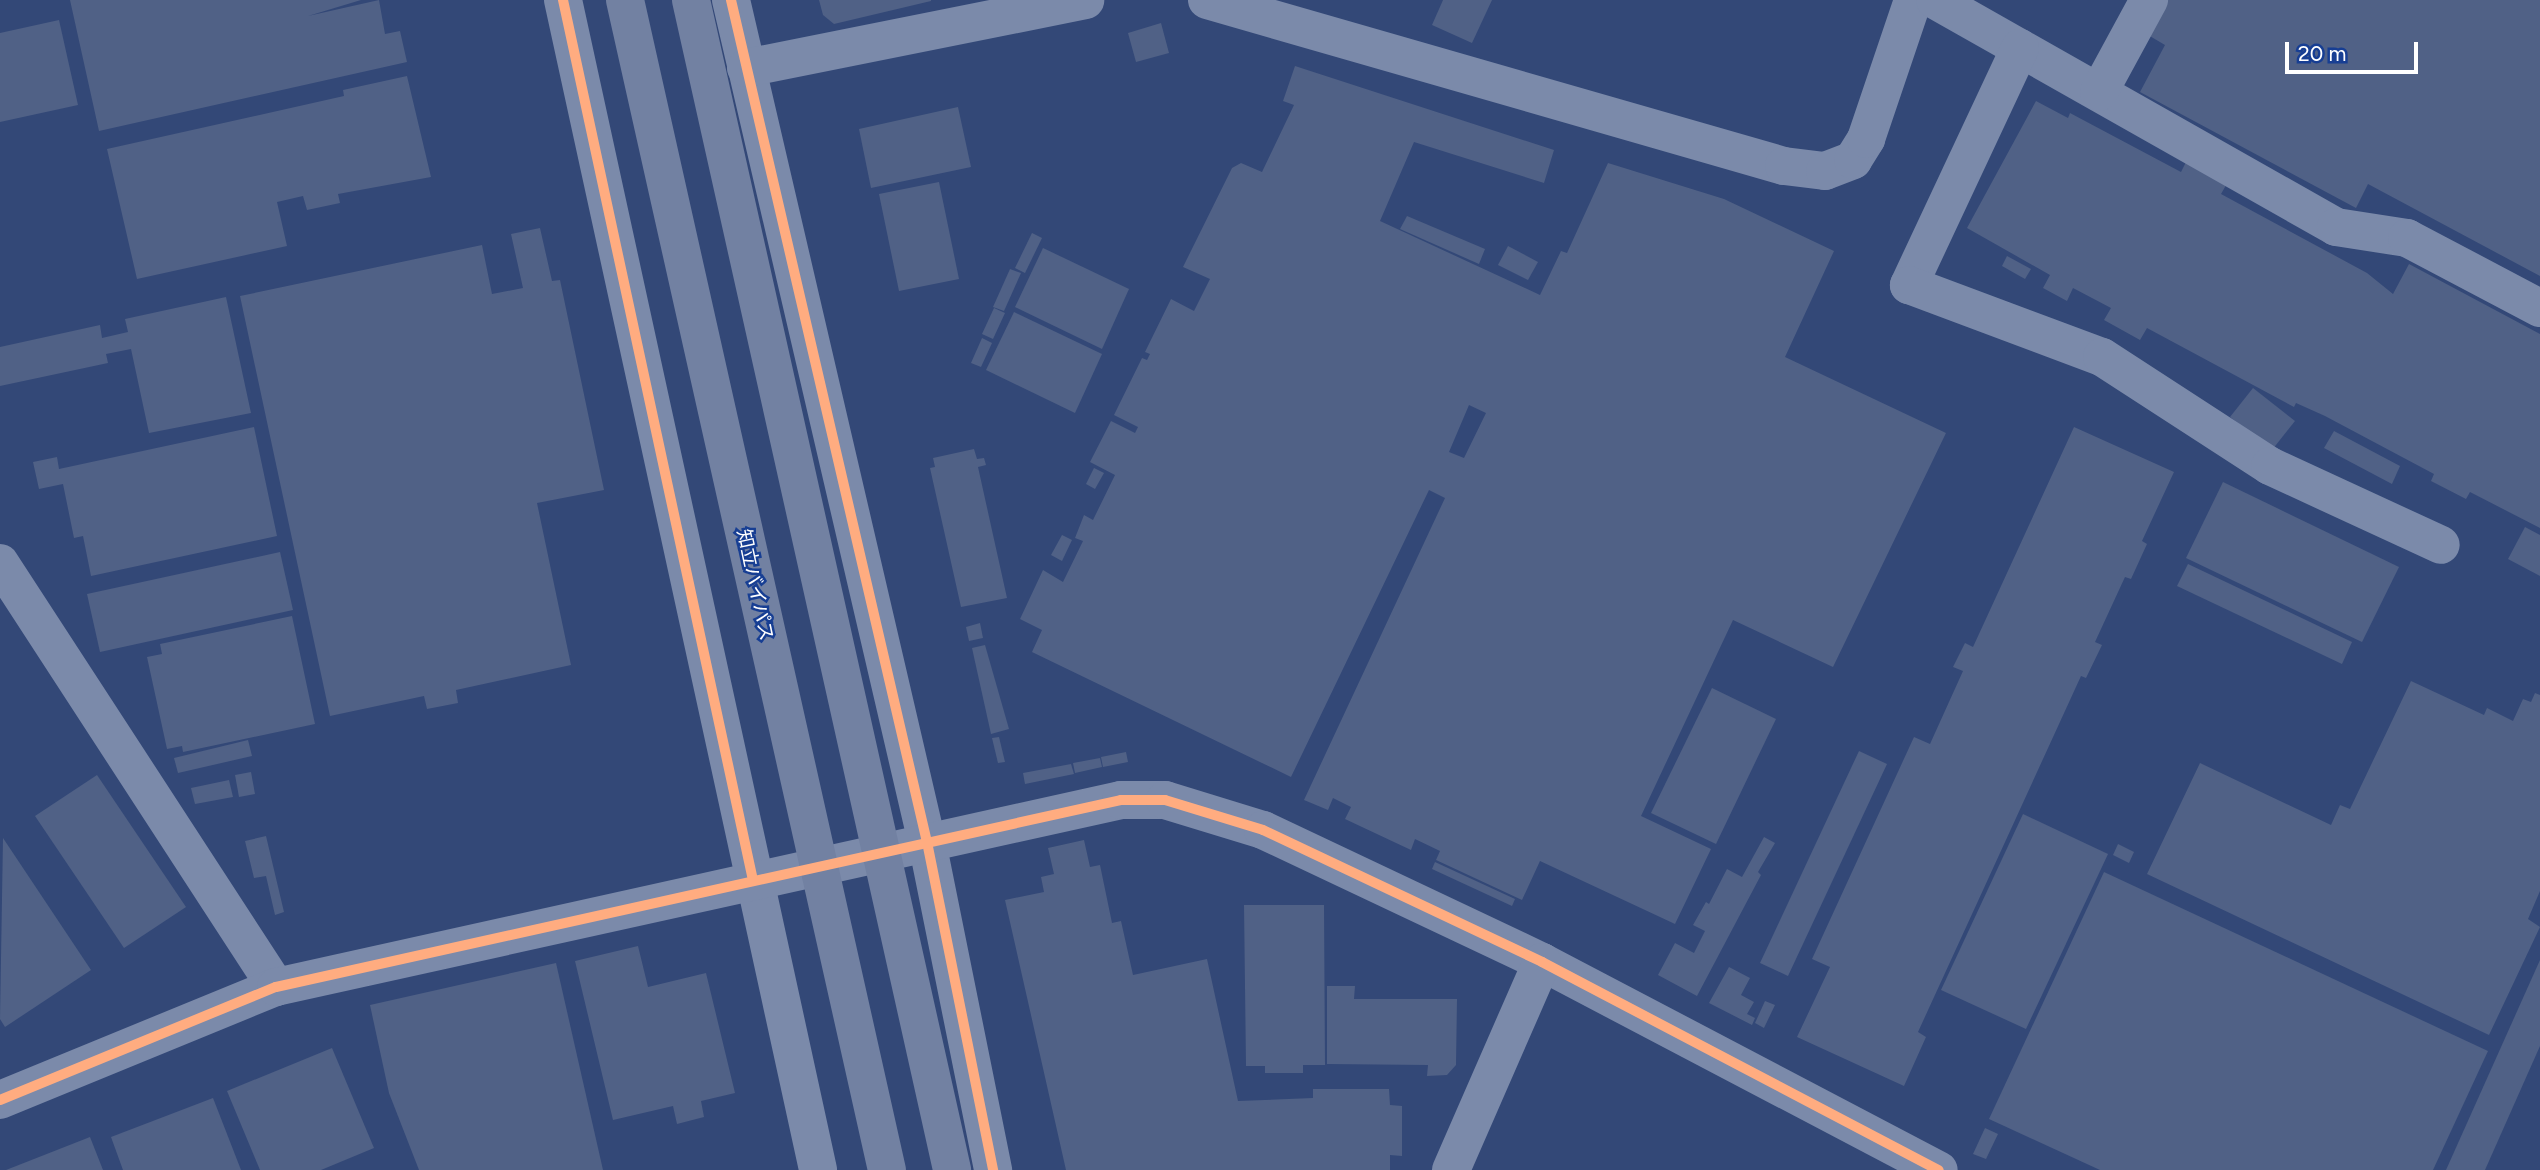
<!DOCTYPE html>
<meta charset="utf-8">
<style>
body{margin:0}
#map{position:relative;width:2540px;height:1170px;overflow:hidden;background:#334877;font-family:Figtree,"Noto Sans JP",sans-serif}
div>[style]{position:absolute}
.building>*{inset:0;background:#506186}
.minor>*{height:38px;margin:-19px;padding:0 19px;transform-origin:19px;border-radius:19px;background:#7b8aaa}
.highway-bridge>*{height:38px;margin:-19px;padding:0 19px;transform-origin:19px;border-radius:19px;background:#7281a2}
.cycleway>*{height:10px;margin:-5px;padding:0 5px;transform-origin:5px;border-radius:5px;background:#ffac80}
span{translate:-50% -50%;white-space:nowrap;text-align:center;line-height:1.15;-webkit-text-stroke:5px #173e93;paint-order:stroke}
.street-label{font-size:19px;color:#fff}
.scale{position:absolute;left:2285px;top:42px;width:133px;height:32px;box-sizing:border-box;border:4px solid #fff;border-top:0;padding-left:9px;font-size:21px;line-height:24px;white-space:nowrap;color:#fff;-webkit-text-stroke:5px #173e93;paint-order:stroke}
</style>
<div id="map">
<div class="building">
<i style="clip-path:polygon(70px 0,361px 0,308px 16px,379px 0,385px 34px,400px 31px,407px 62px,99px 131px)"></i>
<i style="clip-path:polygon(819px 0,931px 0,931px 1px,834px 24px,823px 15px)"></i>
<i style="clip-path:polygon(1443px 0,1492px 0,1472px 43px,1432px 25px)"></i>
<i style="clip-path:polygon(2167px 0,2540px 0,2540px 276px,2368px 184px,2356px 208px,2140px 92px,2165px 45px,2148px 35px)"></i>
<i style="clip-path:polygon(59px 20px,78px 105px,0 122px,0 33px)"></i>
<i style="clip-path:polygon(1161px 23px,1169px 53px,1136px 62px,1128px 33px)"></i>
<i style="clip-path:polygon(evenodd,1295px 66px,1554px 150px,1544px 183px,1414px 142px,1380px 221px,1540px 295px,1561px 251px,1567px 253px,1608px 163px,1724px 199px,1834px 251px,1785px 357px,1946px 433px,1833px 667px,1733px 620px,1641px 816px,1711px 849px,1675px 924px,1540px 861px,1522px 900px,1436px 860px,1440px 851px,1415px 839px,1411px 850px,1345px 819px,1351px 807px,1333px 798px,1328px 810px,1304px 800px,1445px 498px,1429px 490px,1291px 777px,1032px 652px,1042px 630px,1020px 619px,1043px 570px,1063px 582px,1083px 541px,1075px 538px,1084px 515px,1093px 520px,1115px 475px,1090px 462px,1111px 421px,1135px 433px,1138px 427px,1114px 415px,1142px 358px,1147px 360px,1150px 354px,1145px 352px,1171px 299px,1194px 311px,1210px 279px,1183px 267px,1232px 168px,1241px 163px,1262px 172px,1294px 105px,1283px 101px,1295px 66px,1469px 405px,1486px 413px,1464px 458px,1449px 452px,1469px 405px)"></i>
<i style="clip-path:polygon(407px 76px,431px 177px,338px 194px,340px 203px,307px 210px,303px 196px,277px 202px,287px 246px,137px 279px,107px 149px,344px 96px,343px 90px)"></i>
<i style="clip-path:polygon(2036px 101px,2068px 118px,2070px 113px,2181px 172px,2188px 158px,2229px 180px,2221px 194px,2367px 273px,2393px 294px,2409px 264px,2540px 334px,2540px 528px,2470px 492px,2466px 499px,2431px 481px,2434px 474px,2325px 416px,2296px 403px,2294px 407px,2147px 328px,2140px 340px,2104px 320px,2111px 308px,2073px 288px,2067px 301px,2043px 288px,2050px 275px,1967px 228px)"></i>
<i style="clip-path:polygon(958px 107px,971px 167px,871px 188px,859px 129px)"></i>
<i style="clip-path:polygon(939px 182px,959px 279px,899px 291px,879px 194px)"></i>
<i style="clip-path:polygon(1407px 216px,1485px 249px,1479px 264px,1400px 229px)"></i>
<i style="clip-path:polygon(540px 228px,552px 281px,560px 280px,604px 490px,537px 503px,571px 665px,456px 690px,458px 703px,427px 709px,424px 696px,330px 716px,240px 296px,482px 245px,492px 294px,523px 288px,511px 234px)"></i>
<i style="clip-path:polygon(1032px 233px,1042px 238px,1025px 273px,1015px 268px)"></i>
<i style="clip-path:polygon(1508px 246px,1538px 262px,1528px 280px,1498px 265px)"></i>
<i style="clip-path:polygon(1043px 248px,1129px 289px,1102px 349px,1015px 307px)"></i>
<i style="clip-path:polygon(2007px 256px,2031px 269px,2025px 279px,2002px 266px)"></i>
<i style="clip-path:polygon(1010px 269px,1021px 273px,1004px 311px,993px 307px)"></i>
<i style="clip-path:polygon(226px 297px,251px 413px,149px 433px,131px 349px,106px 354px,108px 363px,0 386px,0 347px,100px 325px,102px 338px,128px 332px,125px 319px)"></i>
<i style="clip-path:polygon(994px 308px,1005px 313px,993px 339px,982px 334px)"></i>
<i style="clip-path:polygon(1014px 312px,1102px 354px,1075px 413px,986px 370px)"></i>
<i style="clip-path:polygon(982px 338px,992px 343px,981px 367px,971px 363px)"></i>
<i style="clip-path:polygon(2253px 388px,2295px 421px,2272px 450px,2230px 417px)"></i>
<i style="clip-path:polygon(254px 427px,277px 536px,91px 576px,83px 536px,74px 538px,63px 484px,39px 489px,33px 462px,57px 457px,59px 469px)"></i>
<i style="clip-path:polygon(2074px 427px,2174px 472px,2142px 541px,2147px 544px,2131px 579px,2125px 577px,2095px 642px,2102px 645px,2086px 678px,2081px 676px,1918px 1032px,1926px 1037px,1904px 1086px,1797px 1037px,1830px 967px,1812px 959px,1914px 737px,1930px 744px,1963px 671px,1953px 667px,1965px 643px,1973px 647px)"></i>
<i style="clip-path:polygon(2334px 431px,2400px 466px,2392px 484px,2324px 448px)"></i>
<i style="clip-path:polygon(974px 449px,977px 459px,984px 458px,986px 465px,978px 467px,1007px 598px,961px 607px,930px 468px,935px 467px,933px 458px)"></i>
<i style="clip-path:polygon(1094px 468px,1104px 473px,1095px 489px,1086px 484px)"></i>
<i style="clip-path:polygon(2223px 482px,2399px 567px,2362px 642px,2186px 558px)"></i>
<i style="clip-path:polygon(2525px 527px,2540px 535px,2540px 576px,2508px 559px)"></i>
<i style="clip-path:polygon(1062px 535px,1072px 540px,1062px 561px,1051px 555px)"></i>
<i style="clip-path:polygon(280px 552px,293px 610px,100px 652px,87px 594px)"></i>
<i style="clip-path:polygon(2188px 564px,2352px 642px,2342px 664px,2177px 586px)"></i>
<i style="clip-path:polygon(292px 616px,315px 724px,183px 752px,182px 746px,167px 749px,147px 657px,162px 654px,160px 644px)"></i>
<i style="clip-path:polygon(980px 623px,983px 638px,969px 641px,966px 627px)"></i>
<i style="clip-path:polygon(985px 645px,1009px 729px,991px 734px,972px 648px)"></i>
<i style="clip-path:polygon(2411px 681px,2484px 715px,2487px 708px,2513px 721px,2523px 699px,2531px 702px,2535px 693px,2540px 695px,2540px 891px,2528px 919px,2540px 927px,2489px 1035px,2147px 874px,2200px 763px,2331px 825px,2340px 805px,2350px 809px)"></i>
<i style="clip-path:polygon(1712px 688px,1776px 719px,1716px 844px,1651px 813px)"></i>
<i style="clip-path:polygon(999px 737px,1005px 762px,998px 763px,992px 738px)"></i>
<i style="clip-path:polygon(248px 740px,252px 756px,178px 773px,174px 758px)"></i>
<i style="clip-path:polygon(1859px 751px,1887px 764px,1788px 976px,1760px 963px)"></i>
<i style="clip-path:polygon(1126px 752px,1128px 762px,1103px 767px,1101px 757px)"></i>
<i style="clip-path:polygon(1100px 758px,1102px 767px,1075px 773px,1073px 763px)"></i>
<i style="clip-path:polygon(1071px 764px,1074px 774px,1025px 784px,1023px 773px)"></i>
<i style="clip-path:polygon(251px 772px,255px 794px,239px 797px,235px 775px)"></i>
<i style="clip-path:polygon(97px 775px,186px 907px,124px 948px,35px 816px)"></i>
<i style="clip-path:polygon(229px 780px,233px 797px,195px 804px,191px 788px)"></i>
<i style="clip-path:polygon(2023px 814px,2108px 854px,2026px 1029px,1941px 990px)"></i>
<i style="clip-path:polygon(266px 836px,284px 912px,275px 915px,266px 876px,254px 878px,245px 841px)"></i>
<i style="clip-path:polygon(1764px 837px,1775px 843px,1758px 872px,1761px 875px,1697px 996px,1658px 975px,1675px 943px,1694px 953px,1705px 931px,1693px 925px,1706px 902px,1709px 904px,1727px 869px,1742px 877px)"></i>
<i style="clip-path:polygon(3px 838px,91px 970px,5px 1027px,0 1019px)"></i>
<i style="clip-path:polygon(1084px 840px,1090px 867px,1100px 865px,1112px 923px,1121px 921px,1133px 975px,1207px 959px,1238px 1101px,1313px 1098px,1313px 1089px,1389px 1089px,1390px 1105px,1402px 1106px,1402px 1156px,1390px 1155px,1390px 1170px,1066px 1170px,1005px 900px,1044px 892px,1041px 877px,1054px 874px,1048px 848px)"></i>
<i style="clip-path:polygon(2118px 844px,2134px 852px,2129px 863px,2113px 855px)"></i>
<i style="clip-path:polygon(1435px 862px,1515px 899px,1512px 906px,1432px 869px)"></i>
<i style="clip-path:polygon(2104px 872px,2488px 1051px,2433px 1170px,2100px 1170px,1989px 1119px)"></i>
<i style="clip-path:polygon(1244px 905px,1324px 905px,1325px 1065px,1303px 1065px,1303px 1073px,1265px 1073px,1265px 1066px,1246px 1066px)"></i>
<i style="clip-path:polygon(638px 946px,648px 987px,706px 973px,735px 1093px,701px 1101px,704px 1117px,677px 1124px,673px 1106px,613px 1120px,575px 961px)"></i>
<i style="clip-path:polygon(2540px 960px,2540px 1046px,2485px 1170px,2446px 1170px)"></i>
<i style="clip-path:polygon(556px 963px,603px 1170px,419px 1170px,389px 1093px,370px 1005px)"></i>
<i style="clip-path:polygon(1729px 967px,1750px 978px,1741px 995px,1754px 1002px,1747px 1014px,1755px 1018px,1752px 1025px,1709px 1003px)"></i>
<i style="clip-path:polygon(1327px 986px,1355px 986px,1354px 999px,1457px 999px,1456px 1065px,1447px 1075px,1427px 1076px,1428px 1065px,1327px 1064px)"></i>
<i style="clip-path:polygon(1765px 1001px,1775px 1005px,1764px 1028px,1755px 1023px)"></i>
<i style="clip-path:polygon(332px 1048px,374px 1148px,321px 1170px,260px 1170px,227px 1091px)"></i>
<i style="clip-path:polygon(213px 1098px,241px 1170px,123px 1170px,111px 1137px)"></i>
<i style="clip-path:polygon(1985px 1128px,1998px 1134px,1986px 1159px,1973px 1154px)"></i>
<i style="clip-path:polygon(90px 1137px,103px 1170px,6px 1170px)"></i>
</div>
<div class="minor">
<i style="left:563px;top:0;width:1197px;rotate:77.7deg"></i>
<i style="left:731px;top:0;width:865px;rotate:76.9deg"></i>
<i style="left:927px;top:842px;width:335px;rotate:78.6deg"></i>
<i style="left:1207px;top:0;width:600px;rotate:16.05deg"></i>
<i style="left:1784px;top:166px;width:41px;rotate:7deg"></i>
<i style="left:1825px;top:171px;width:30px;rotate:-21deg"></i>
<i style="left:1853px;top:160px;width:25px;rotate:-58deg"></i>
<i style="left:1866px;top:139px;width:147px;rotate:-71.3deg"></i>
<i style="left:1935px;top:0;width:461px;rotate:29.5deg"></i>
<i style="left:2336px;top:227px;width:72px;rotate:8.8deg"></i>
<i style="left:2407px;top:238px;width:150px;rotate:27.8deg"></i>
<i style="left:2020px;top:48px;width:262px;rotate:115.1deg"></i>
<i style="left:1909px;top:285px;width:206px;rotate:20.5deg"></i>
<i style="left:2102px;top:357px;width:200px;rotate:33deg"></i>
<i style="left:2270px;top:466px;width:188px;rotate:24.8deg"></i>
<i style="left:746px;top:68px;width:346px;rotate:-11.3deg"></i>
<i style="left:2099px;top:92px;width:105px;rotate:-61.5deg"></i>
<i style="left:0;top:563px;width:506px;rotate:56.94deg"></i>
<i style="left:0;top:1100px;width:298px;rotate:-22.3deg"></i>
<i style="left:276px;top:987px;width:865px;rotate:-12.48deg"></i>
<i style="left:1121px;top:800px;width:44px"></i>
<i style="left:1165px;top:800px;width:102px;rotate:17deg"></i>
<i style="left:1263px;top:830px;width:309px;rotate:25.3deg"></i>
<i style="left:1542px;top:962px;width:448px;rotate:27.7deg"></i>
<i style="left:1451px;top:1170px;width:227px;rotate:-66.4deg"></i>
</div>
<div class="highway-bridge">
<i style="left:625px;top:0;width:1199px;rotate:77.38deg"></i>
<i style="left:691px;top:0;width:1199px;rotate:77.42deg"></i>
</div>
<div class="cycleway">
<i style="left:563px;top:0;width:900px;rotate:77.82deg"></i>
<i style="left:731px;top:0;width:865px;rotate:76.9deg"></i>
<i style="left:927px;top:842px;width:335px;rotate:78.6deg"></i>
<i style="left:0;top:1100px;width:298px;rotate:-22.3deg"></i>
<i style="left:276px;top:987px;width:865px;rotate:-12.48deg"></i>
<i style="left:1121px;top:800px;width:44px"></i>
<i style="left:1165px;top:800px;width:102px;rotate:17deg"></i>
<i style="left:1263px;top:830px;width:309px;rotate:25.3deg"></i>
<i style="left:1542px;top:962px;width:448px;rotate:27.7deg"></i>
</div>
<div class="street-label">
<span style="left:755px;top:585px;rotate:78deg">知立バイパス</span>
</div>
<div class="scale">20 m</div>
</div>
